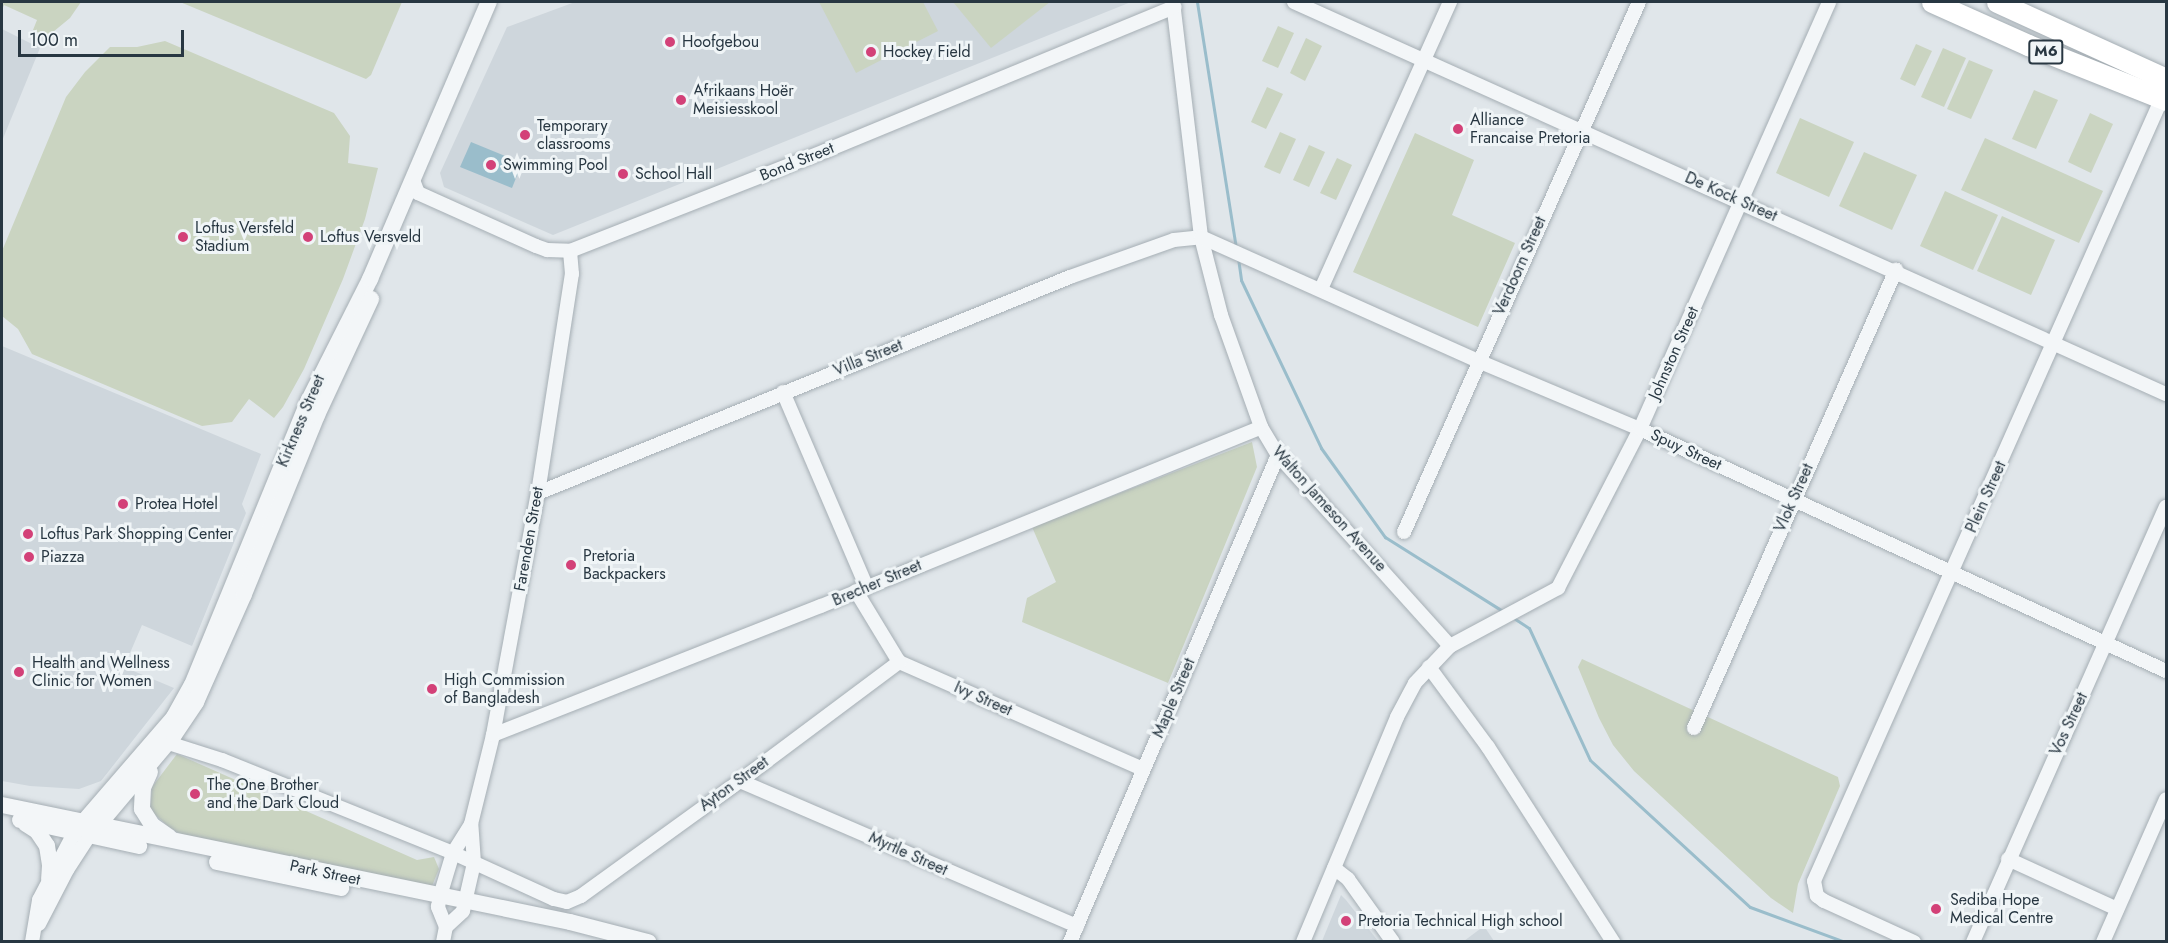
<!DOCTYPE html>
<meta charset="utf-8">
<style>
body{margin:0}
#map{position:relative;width:2168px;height:943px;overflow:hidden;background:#e0e6ea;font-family:Jost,sans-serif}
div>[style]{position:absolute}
.built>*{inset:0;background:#ced6dc}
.green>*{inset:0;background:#cad4c1}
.water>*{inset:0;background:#9abdcb}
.stream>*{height:3px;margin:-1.5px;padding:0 1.5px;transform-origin:1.5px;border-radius:1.5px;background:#9abdcb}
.roads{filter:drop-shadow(0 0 2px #a5aeb4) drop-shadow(0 0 2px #a5aeb4)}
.minor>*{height:14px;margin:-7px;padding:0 7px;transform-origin:7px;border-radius:7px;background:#f3f6f8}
.tertiary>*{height:16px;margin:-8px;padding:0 8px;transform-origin:8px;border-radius:8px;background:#f3f6f8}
.primary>*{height:21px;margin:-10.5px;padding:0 10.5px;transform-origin:10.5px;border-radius:10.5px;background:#fff}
.dots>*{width:16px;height:16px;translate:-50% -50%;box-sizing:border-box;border:3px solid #f0f5f7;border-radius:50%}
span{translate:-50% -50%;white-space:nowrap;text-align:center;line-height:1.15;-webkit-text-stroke:6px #f0f5f7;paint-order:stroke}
.shield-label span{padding:2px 4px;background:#f0f5f7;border:2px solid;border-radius:4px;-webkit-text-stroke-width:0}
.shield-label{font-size:15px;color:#283742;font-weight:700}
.poi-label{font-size:16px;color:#283742}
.left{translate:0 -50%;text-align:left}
.street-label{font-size:16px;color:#283742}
.frame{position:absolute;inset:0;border:3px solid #283742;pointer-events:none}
.scale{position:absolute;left:18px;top:30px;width:166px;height:27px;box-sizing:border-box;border:3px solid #283742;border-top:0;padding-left:8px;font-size:18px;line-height:21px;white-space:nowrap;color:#283742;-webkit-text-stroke:4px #f0f5f7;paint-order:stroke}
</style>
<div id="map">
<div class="built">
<i style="clip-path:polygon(575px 2px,1131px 2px,553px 235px,444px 187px,440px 173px,507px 27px)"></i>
<i style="clip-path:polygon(2px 29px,40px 48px,2px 141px)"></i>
<i style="clip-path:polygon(2px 346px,261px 454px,242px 504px,246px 513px,192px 646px,142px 625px,124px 667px,174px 688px,101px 781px,79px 789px,30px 786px,2px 781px)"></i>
<i style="clip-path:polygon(1341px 895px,1346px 900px,1378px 941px,1322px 941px)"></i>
<i style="clip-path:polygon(1484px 926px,1494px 941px,1464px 941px)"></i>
</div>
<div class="green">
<i style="clip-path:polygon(2px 2px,81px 2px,70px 18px,47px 37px,33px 30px,37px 20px,4px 5px,2px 10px)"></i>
<i style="clip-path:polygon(180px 2px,402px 2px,371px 75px,366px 79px)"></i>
<i style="clip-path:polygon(819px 2px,923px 2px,938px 31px,856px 73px)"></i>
<i style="clip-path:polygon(953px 2px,1050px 2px,991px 48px)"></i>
<i style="clip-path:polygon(1278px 26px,1294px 33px,1278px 68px,1262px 61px)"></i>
<i style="clip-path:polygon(1306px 38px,1322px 46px,1305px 81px,1290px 73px)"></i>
<i style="clip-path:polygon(165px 41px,334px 113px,350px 136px,348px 163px,378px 168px,365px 219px,343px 279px,304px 369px,283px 407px,274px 418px,249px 399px,232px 422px,202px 426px,32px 354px,18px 329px,2px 316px,2px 251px,66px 97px,85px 72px,110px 47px,137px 47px)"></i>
<i style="clip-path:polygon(1916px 44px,1932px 51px,1915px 86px,1900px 79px)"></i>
<i style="clip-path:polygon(1943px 48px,1966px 58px,1944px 107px,1921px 97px)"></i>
<i style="clip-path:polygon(1969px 60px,1993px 70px,1971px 119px,1947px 109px)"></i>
<i style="clip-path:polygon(1267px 87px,1283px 94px,1266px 129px,1251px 122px)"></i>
<i style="clip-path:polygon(2034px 90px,2058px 100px,2036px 149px,2012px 139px)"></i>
<i style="clip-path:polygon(2090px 113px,2113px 124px,2091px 173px,2068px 162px)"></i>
<i style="clip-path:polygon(1800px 118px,1854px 142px,1829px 197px,1776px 173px)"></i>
<i style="clip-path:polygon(1280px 132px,1296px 139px,1280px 174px,1264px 167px)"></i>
<i style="clip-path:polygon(1415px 133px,1474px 160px,1452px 215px,1515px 243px,1478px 327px,1353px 272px)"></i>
<i style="clip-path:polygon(1985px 138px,2103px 191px,2079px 243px,1961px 190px)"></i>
<i style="clip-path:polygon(1309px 145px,1325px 152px,1309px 187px,1293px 180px)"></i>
<i style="clip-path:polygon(1864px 152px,1917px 175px,1892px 230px,1839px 206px)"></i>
<i style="clip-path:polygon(1337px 158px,1352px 165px,1336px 200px,1320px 193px)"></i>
<i style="clip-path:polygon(1945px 191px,1998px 215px,1973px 270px,1920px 246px)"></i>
<i style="clip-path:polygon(2002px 216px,2055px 240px,2031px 295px,1977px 271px)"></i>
<i style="clip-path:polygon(1252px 442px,1257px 467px,1168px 683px,1022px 622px,1027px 598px,1056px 582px,1032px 527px)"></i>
<i style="clip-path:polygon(1582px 659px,1838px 777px,1840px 786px,1798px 884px,1793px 913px,1771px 898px,1634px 771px,1613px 745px,1599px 718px,1578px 667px)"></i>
<i style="clip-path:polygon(177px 754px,417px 860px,434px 857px,439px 869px,432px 886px,186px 837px,170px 828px,150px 810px,152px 787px)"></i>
</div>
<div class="water">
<i style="clip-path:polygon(471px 142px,522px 163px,512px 188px,460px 167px)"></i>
</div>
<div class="stream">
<i style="left:1197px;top:2px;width:250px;rotate:81deg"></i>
<i style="left:1238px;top:258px;width:22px;rotate:82deg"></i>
<i style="left:1241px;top:280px;width:186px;rotate:64.5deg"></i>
<i style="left:1321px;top:448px;width:110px;rotate:54.3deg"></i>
<i style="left:1385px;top:537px;width:141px;rotate:32.2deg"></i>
<i style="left:1512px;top:617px;width:20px;rotate:33deg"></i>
<i style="left:1529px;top:628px;width:145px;rotate:65.2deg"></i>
<i style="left:1590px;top:760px;width:217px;rotate:42.6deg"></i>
<i style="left:1750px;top:907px;width:101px;rotate:20.2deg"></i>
</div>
<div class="roads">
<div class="minor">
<i style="left:1173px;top:2px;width:237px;rotate:83.2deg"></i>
<i style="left:1201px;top:237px;width:81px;rotate:75.6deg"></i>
<i style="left:1221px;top:315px;width:119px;rotate:70.3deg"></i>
<i style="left:1261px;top:427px;width:33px;rotate:59deg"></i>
<i style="left:1278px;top:455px;width:257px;rotate:48deg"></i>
<i style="left:1294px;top:2px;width:956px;rotate:24.21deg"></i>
<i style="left:413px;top:180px;width:14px;rotate:69deg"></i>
<i style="left:418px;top:193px;width:129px;rotate:24.2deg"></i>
<i style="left:536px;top:246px;width:12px;rotate:20deg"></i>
<i style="left:547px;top:250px;width:23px;rotate:2deg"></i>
<i style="left:570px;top:251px;width:274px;rotate:-21.4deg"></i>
<i style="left:825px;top:151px;width:378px;rotate:-22.4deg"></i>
<i style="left:1321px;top:289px;width:315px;rotate:-65.8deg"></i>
<i style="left:783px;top:392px;width:211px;rotate:66.8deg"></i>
<i style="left:538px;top:493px;width:574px;rotate:-22.1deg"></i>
<i style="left:1070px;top:277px;width:110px;rotate:-19.6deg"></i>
<i style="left:1174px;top:240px;width:27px;rotate:-6deg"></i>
<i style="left:1201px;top:237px;width:303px;rotate:24.1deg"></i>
<i style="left:1478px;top:361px;width:176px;rotate:22.8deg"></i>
<i style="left:1640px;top:429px;width:579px;rotate:24.71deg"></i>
<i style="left:1404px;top:532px;width:580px;rotate:-66.09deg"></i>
<i style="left:856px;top:591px;width:83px;rotate:58.8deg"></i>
<i style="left:899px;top:662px;width:266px;rotate:23.7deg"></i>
<i style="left:1429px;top:667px;width:99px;rotate:53.6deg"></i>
<i style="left:1488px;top:747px;width:232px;rotate:57.3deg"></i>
<i style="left:1694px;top:728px;width:501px;rotate:-66.2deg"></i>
<i style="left:493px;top:735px;width:352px;rotate:-21.5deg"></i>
<i style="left:821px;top:606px;width:475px;rotate:-22.1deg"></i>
<i style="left:159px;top:740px;width:66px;rotate:17.6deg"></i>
<i style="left:222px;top:760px;width:249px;rotate:21.9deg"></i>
<i style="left:453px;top:853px;width:111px;rotate:24.5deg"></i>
<i style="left:554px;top:899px;width:13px;rotate:13deg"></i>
<i style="left:567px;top:902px;width:15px;rotate:-23deg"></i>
<i style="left:581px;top:896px;width:196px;rotate:-35.9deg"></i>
<i style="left:740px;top:781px;width:199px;rotate:-36.8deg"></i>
<i style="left:740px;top:781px;width:367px;rotate:23.3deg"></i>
<i style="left:2008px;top:859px;width:120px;rotate:24.6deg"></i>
<i style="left:1334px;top:868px;width:18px;rotate:38deg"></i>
<i style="left:1348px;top:879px;width:77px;rotate:54.5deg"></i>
<i style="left:39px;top:924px;width:61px;rotate:-62.6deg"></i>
<i style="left:67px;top:870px;width:40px;rotate:-57.1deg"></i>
<i style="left:446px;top:927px;width:23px;rotate:-43deg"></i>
<i style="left:463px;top:911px;width:49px;rotate:-77.1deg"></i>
<i style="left:474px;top:863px;width:39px;rotate:-94deg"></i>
<i style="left:471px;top:824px;width:92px;rotate:-76.1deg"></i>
<i style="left:493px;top:735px;width:246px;rotate:-79.5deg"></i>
<i style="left:538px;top:493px;width:222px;rotate:-81.2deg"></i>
<i style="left:572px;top:274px;width:23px;rotate:-95deg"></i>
<i style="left:32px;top:942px;width:43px;rotate:-80.5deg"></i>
<i style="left:39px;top:900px;width:76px;rotate:-62.4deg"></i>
<i style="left:443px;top:942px;width:15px;rotate:-79deg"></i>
<i style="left:446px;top:927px;width:22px;rotate:-112deg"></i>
<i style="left:438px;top:907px;width:11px;rotate:-80deg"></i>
<i style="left:440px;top:896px;width:45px;rotate:-73.2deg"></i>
<i style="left:453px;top:853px;width:34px;rotate:-58deg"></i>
<i style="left:1070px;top:942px;width:530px;rotate:-66.87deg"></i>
<i style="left:1303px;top:942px;width:244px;rotate:-67.3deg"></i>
<i style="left:1397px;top:717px;width:38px;rotate:-62deg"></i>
<i style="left:1415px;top:683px;width:51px;rotate:-46.6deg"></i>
<i style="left:1450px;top:646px;width:123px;rotate:-28.2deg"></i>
<i style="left:1558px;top:588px;width:179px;rotate:-62.7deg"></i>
<i style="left:1640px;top:429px;width:467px;rotate:-66.1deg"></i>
<i style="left:1914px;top:942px;width:99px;rotate:-155.5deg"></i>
<i style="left:1824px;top:901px;width:9px;rotate:-144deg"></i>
<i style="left:1817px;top:896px;width:15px;rotate:-101deg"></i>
<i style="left:1814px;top:881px;width:857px;rotate:-66.04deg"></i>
<i style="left:1973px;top:942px;width:476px;rotate:-66.1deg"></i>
<i style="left:2103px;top:942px;width:156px;rotate:-66.2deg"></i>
</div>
<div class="tertiary">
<i style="left:150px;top:772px;width:17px;rotate:114deg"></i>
<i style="left:143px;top:788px;width:21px;rotate:93deg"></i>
<i style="left:142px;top:809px;width:19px;rotate:58deg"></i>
<i style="left:152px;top:825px;width:21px;rotate:35deg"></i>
<i style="left:2px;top:805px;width:580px;rotate:11.64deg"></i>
<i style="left:570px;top:922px;width:81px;rotate:14.4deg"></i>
<i style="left:20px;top:820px;width:122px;rotate:12.3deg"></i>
<i style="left:26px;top:824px;width:13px;rotate:32deg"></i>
<i style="left:37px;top:831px;width:18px;rotate:56deg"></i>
<i style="left:47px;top:846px;width:20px;rotate:81deg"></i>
<i style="left:50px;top:866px;width:13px;rotate:94deg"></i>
<i style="left:74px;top:833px;width:153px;rotate:-49.2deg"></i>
<i style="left:174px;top:717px;width:37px;rotate:-61deg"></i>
<i style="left:192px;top:685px;width:308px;rotate:-67.7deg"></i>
<i style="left:309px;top:400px;width:136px;rotate:-63.2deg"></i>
<i style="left:370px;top:279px;width:301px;rotate:-66.8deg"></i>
<i style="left:89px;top:836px;width:132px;rotate:-49.9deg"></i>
<i style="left:174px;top:735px;width:40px;rotate:-56deg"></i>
<i style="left:196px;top:702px;width:118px;rotate:-66deg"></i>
<i style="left:244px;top:594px;width:193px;rotate:-67.8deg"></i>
<i style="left:317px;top:415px;width:128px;rotate:-65deg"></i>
<i style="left:217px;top:862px;width:127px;rotate:11.8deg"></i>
</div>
<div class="primary">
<i style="left:1932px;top:2px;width:105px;rotate:24.1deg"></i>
<i style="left:2028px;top:45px;width:149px;rotate:21.7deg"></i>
<i style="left:1997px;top:2px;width:186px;rotate:24.5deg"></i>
</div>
</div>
<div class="dots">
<i style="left:670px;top:42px;background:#d34178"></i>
<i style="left:871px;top:52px;background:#d34178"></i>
<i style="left:681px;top:100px;background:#d34178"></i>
<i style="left:1458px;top:129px;background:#d34178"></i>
<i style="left:525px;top:135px;background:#d34178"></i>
<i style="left:491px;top:165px;background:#d34178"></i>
<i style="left:623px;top:174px;background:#d34178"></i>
<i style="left:183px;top:237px;background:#d34178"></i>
<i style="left:308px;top:237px;background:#d34178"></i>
<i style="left:123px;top:504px;background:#d34178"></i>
<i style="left:28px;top:534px;background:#d34178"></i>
<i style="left:29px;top:557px;background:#d34178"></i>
<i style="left:571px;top:565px;background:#d34178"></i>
<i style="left:19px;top:672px;background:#d34178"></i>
<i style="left:432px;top:689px;background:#d34178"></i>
<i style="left:195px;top:794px;background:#d34178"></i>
<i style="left:1936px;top:909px;background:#d34178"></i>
<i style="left:1346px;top:921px;background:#d34178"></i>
</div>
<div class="shield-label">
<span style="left:2046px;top:52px">M6</span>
</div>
<div class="poi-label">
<span class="left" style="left:682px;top:42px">Hoofgebou</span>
<span class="left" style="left:883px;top:52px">Hockey Field</span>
<span class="left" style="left:693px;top:100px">Afrikaans Hoër<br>Meisiesskool</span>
<span class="left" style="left:1470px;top:129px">Alliance<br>Francaise Pretoria</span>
<span class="left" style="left:537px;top:135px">Temporary<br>classrooms</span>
<span class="left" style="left:503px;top:165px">Swimming Pool</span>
<span class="left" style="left:635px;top:174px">School Hall</span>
<span class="left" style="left:195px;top:237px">Loftus Versfeld<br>Stadium</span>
<span class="left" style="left:320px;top:237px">Loftus Versveld</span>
<span class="left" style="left:135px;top:504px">Protea Hotel</span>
<span class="left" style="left:40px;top:534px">Loftus Park Shopping Center</span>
<span class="left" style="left:583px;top:565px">Pretoria<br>Backpackers</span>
<span class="left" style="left:41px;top:557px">Piazza</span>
<span class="left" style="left:32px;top:672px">Health and Wellness<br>Clinic for Women</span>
<span class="left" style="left:444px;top:689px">High Commission<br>of Bangladesh</span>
<span class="left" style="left:207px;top:794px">The One Brother<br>and the Dark Cloud</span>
<span class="left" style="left:1950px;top:909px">Sediba Hope<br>Medical Centre</span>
<span class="left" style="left:1358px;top:921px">Pretoria Technical High school</span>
</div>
<div class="street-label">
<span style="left:797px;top:162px;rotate:-22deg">Bond Street</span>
<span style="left:1731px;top:197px;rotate:24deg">De Kock Street</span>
<span style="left:1520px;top:266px;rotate:-66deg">Verdoorn Street</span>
<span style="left:1674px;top:353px;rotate:-66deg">Johnston Street</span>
<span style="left:868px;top:358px;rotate:-22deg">Villa Street</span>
<span style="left:301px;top:421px;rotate:-67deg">Kirkness Street</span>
<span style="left:1686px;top:450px;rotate:25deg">Spuy Street</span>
<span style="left:1986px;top:497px;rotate:-66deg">Plein Street</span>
<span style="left:1794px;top:498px;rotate:-66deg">Vlok Street</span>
<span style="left:1329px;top:509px;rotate:48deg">Walton Jameson Avenue</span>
<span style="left:529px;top:539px;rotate:-80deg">Farenden Street</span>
<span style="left:877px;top:583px;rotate:-23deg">Brecher Street</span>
<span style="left:1174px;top:698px;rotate:-67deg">Maple Street</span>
<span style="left:983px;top:699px;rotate:24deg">Ivy Street</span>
<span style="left:2069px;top:724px;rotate:-65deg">Vos Street</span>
<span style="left:734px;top:784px;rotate:-36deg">Ayton Street</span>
<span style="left:908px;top:854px;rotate:24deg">Myrtle Street</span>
<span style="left:325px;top:873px;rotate:12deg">Park Street</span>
</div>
<div class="frame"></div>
<div class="scale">100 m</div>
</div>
